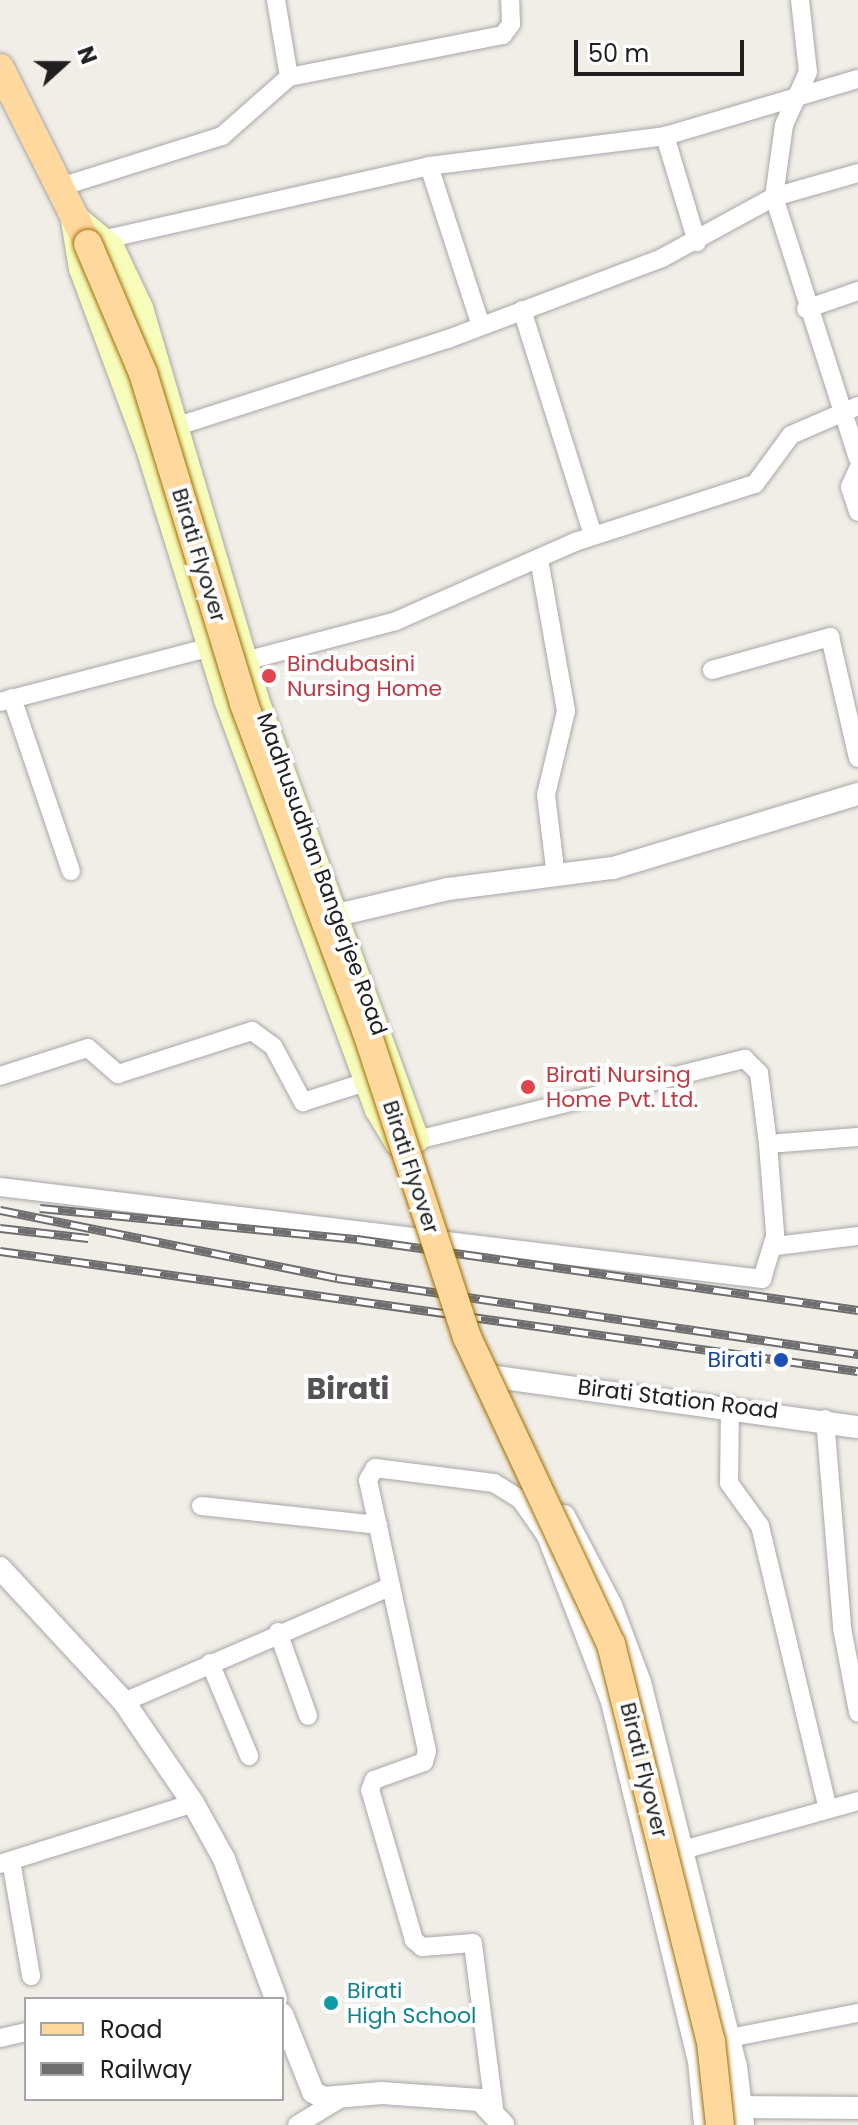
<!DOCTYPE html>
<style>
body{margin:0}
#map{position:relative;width:858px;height:2125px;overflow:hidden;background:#f1eee7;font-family:Poppins,sans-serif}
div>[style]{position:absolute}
.roads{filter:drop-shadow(0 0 2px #a7a7a7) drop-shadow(0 0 2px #a7a7a7)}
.minor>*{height:18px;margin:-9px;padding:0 9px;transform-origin:9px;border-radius:9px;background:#fff}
.tertiary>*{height:22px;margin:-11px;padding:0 11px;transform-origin:11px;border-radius:11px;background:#fff}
.secondary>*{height:24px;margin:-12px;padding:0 12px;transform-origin:12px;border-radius:12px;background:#f7fcba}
.primary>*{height:28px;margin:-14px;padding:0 14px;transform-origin:14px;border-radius:14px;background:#ffd89e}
.rail>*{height:9px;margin-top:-4.5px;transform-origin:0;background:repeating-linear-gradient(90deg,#fff 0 18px,#6e6e6e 0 36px);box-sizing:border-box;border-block:2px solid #6e6e6e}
.bridges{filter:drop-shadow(0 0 2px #9d6d00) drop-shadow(0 0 2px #9d6d00)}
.primary-bridge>*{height:28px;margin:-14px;padding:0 14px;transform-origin:14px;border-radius:14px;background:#ffd89e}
.dots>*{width:22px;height:22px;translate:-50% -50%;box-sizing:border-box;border:4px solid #fff;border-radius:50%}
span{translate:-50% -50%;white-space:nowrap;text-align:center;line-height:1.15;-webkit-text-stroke:8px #fff;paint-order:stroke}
.street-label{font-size:22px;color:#202020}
.health-label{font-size:22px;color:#be3a42}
.left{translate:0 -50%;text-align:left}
.transit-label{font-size:22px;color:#164399}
.right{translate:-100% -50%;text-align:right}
.culture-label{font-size:22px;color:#0d838f}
.district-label{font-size:30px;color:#535353;font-weight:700}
.legend{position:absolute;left:24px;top:1997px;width:260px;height:104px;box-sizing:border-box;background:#fff;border:2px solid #a6a6a6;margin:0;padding:10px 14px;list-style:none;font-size:24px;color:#202020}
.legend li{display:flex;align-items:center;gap:16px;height:40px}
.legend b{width:40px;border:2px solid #a6a6a6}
.north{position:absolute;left:24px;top:24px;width:80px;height:80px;-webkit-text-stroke:6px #fff;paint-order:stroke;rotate:69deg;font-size:22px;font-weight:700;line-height:32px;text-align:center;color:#202020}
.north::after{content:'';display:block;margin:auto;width:28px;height:36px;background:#202020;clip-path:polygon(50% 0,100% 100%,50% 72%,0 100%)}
.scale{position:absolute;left:574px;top:40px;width:170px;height:36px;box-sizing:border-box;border:4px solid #202020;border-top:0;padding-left:10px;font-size:24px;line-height:28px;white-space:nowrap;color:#202020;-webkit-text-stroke:6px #fff;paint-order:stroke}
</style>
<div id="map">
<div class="roads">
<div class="minor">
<i style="left:276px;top:0;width:78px;rotate:80.4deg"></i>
<i style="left:289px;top:77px;width:218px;rotate:-11.1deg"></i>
<i style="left:503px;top:35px;width:14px;rotate:-54deg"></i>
<i style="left:511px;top:24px;width:24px;rotate:-92deg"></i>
<i style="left:800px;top:0;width:72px;rotate:83.7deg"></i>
<i style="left:808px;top:72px;width:58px;rotate:114.4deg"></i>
<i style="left:784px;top:125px;width:73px;rotate:97.9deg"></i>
<i style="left:774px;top:197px;width:274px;rotate:72.2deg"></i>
<i style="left:665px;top:136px;width:111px;rotate:73.2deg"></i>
<i style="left:429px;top:166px;width:168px;rotate:72deg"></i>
<i style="left:57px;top:188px;width:173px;rotate:-17.5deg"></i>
<i style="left:222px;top:136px;width:89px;rotate:-41.4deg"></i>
<i style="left:106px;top:239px;width:331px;rotate:-12.7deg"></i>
<i style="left:429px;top:166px;width:238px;rotate:-7.2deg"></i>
<i style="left:665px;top:136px;width:201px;rotate:-16.5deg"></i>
<i style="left:806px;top:309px;width:55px;rotate:-19.1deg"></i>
<i style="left:522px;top:310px;width:236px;rotate:72.5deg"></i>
<i style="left:178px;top:426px;width:284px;rotate:-17.9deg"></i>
<i style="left:448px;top:339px;width:229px;rotate:-20.7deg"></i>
<i style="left:662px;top:258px;width:128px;rotate:-28.6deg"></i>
<i style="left:774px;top:197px;width:87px;rotate:-15.9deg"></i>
<i style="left:858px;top:469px;width:20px;rotate:114deg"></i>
<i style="left:850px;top:487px;width:26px;rotate:72deg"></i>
<i style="left:539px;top:559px;width:154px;rotate:79.9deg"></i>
<i style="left:566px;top:711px;width:86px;rotate:103.4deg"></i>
<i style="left:546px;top:795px;width:82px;rotate:83deg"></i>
<i style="left:245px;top:661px;width:156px;rotate:-14.8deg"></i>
<i style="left:396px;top:621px;width:196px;rotate:-23.8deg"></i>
<i style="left:575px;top:542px;width:189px;rotate:-17.9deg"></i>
<i style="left:755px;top:484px;width:61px;rotate:-53.7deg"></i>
<i style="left:791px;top:435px;width:73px;rotate:-23.4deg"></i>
<i style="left:712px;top:670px;width:123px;rotate:-15.6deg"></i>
<i style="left:830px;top:637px;width:124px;rotate:77deg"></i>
<i style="left:12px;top:698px;width:183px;rotate:71.2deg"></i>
<i style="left:0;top:702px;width:229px;rotate:-14.6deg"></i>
<i style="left:0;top:1076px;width:92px;rotate:-17.7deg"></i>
<i style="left:88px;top:1048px;width:40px;rotate:41deg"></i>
<i style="left:118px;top:1074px;width:141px;rotate:-17.8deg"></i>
<i style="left:252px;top:1031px;width:26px;rotate:36deg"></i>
<i style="left:273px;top:1046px;width:64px;rotate:61.8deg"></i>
<i style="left:303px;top:1102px;width:66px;rotate:-17.6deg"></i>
<i style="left:417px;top:1140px;width:338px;rotate:-13.9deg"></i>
<i style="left:745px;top:1059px;width:20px;rotate:45deg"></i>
<i style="left:759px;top:1073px;width:72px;rotate:82.8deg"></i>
<i style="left:768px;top:1144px;width:90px;rotate:-4.4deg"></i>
<i style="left:768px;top:1144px;width:102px;rotate:85.5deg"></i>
<i style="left:776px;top:1246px;width:83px;rotate:-7deg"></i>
<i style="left:0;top:1187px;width:768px;rotate:6.88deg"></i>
<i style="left:762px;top:1279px;width:39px;rotate:-73deg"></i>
<i style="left:730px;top:1405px;width:78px;rotate:90.7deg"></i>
<i style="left:729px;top:1483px;width:53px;rotate:54.2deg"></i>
<i style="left:760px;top:1526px;width:291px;rotate:76.5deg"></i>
<i style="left:825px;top:1419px;width:210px;rotate:85.3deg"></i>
<i style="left:842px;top:1628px;width:86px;rotate:79.2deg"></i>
<i style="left:201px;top:1506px;width:178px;rotate:6.1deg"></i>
<i style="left:278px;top:1632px;width:89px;rotate:70.3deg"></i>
<i style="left:210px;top:1663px;width:101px;rotate:67.2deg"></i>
<i style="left:124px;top:1702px;width:290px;rotate:-23.4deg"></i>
<i style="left:683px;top:1850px;width:182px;rotate:-15.6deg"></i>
<i style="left:11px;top:1861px;width:117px;rotate:80.1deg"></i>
<i style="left:0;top:1864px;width:202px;rotate:-17.5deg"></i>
<i style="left:0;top:2038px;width:27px;rotate:-13deg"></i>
<i style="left:729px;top:2038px;width:131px;rotate:-11deg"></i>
<i style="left:494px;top:2108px;width:166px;rotate:-97.3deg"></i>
<i style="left:473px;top:1943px;width:51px;rotate:175.5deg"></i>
<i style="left:422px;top:1947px;width:11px;rotate:-139deg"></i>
<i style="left:414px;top:1940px;width:156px;rotate:-106.3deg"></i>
<i style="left:370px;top:1790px;width:11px;rotate:-68deg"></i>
<i style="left:374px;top:1780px;width:53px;rotate:-19.8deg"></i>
<i style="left:424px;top:1762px;width:11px;rotate:-75deg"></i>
<i style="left:427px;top:1751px;width:277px;rotate:-102.3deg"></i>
<i style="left:368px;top:1480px;width:14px;rotate:-60deg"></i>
<i style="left:375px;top:1468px;width:120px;rotate:7.2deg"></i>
<i style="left:494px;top:1483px;width:32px;rotate:32deg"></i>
<i style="left:521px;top:1500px;width:44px;rotate:55.2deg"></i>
<i style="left:546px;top:1536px;width:178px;rotate:68.9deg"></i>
<i style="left:610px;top:1702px;width:369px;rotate:76.4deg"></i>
<i style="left:697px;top:2061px;width:64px;rotate:84.6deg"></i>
<i style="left:297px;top:2125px;width:48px;rotate:-31.4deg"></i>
</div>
<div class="tertiary">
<i style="left:337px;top:915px;width:114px;rotate:-13.2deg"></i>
<i style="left:448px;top:889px;width:166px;rotate:-7.3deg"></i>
<i style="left:613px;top:868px;width:256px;rotate:-16.8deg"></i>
<i style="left:496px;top:1377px;width:365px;rotate:7.9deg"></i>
<i style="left:564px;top:1516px;width:101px;rotate:62.2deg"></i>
<i style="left:611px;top:1605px;width:82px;rotate:69.4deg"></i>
<i style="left:640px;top:1682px;width:396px;rotate:76deg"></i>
<i style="left:736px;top:2066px;width:59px;rotate:83.2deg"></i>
<i style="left:0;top:1568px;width:183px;rotate:47.2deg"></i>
<i style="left:124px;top:1702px;width:122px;rotate:55.7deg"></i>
<i style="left:193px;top:1803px;width:64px;rotate:61deg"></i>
<i style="left:224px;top:1859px;width:149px;rotate:69.6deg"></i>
<i style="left:282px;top:2014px;width:84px;rotate:68.3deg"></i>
<i style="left:313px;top:2092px;width:13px;rotate:29deg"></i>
<i style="left:324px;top:2098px;width:58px;rotate:-4.9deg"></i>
<i style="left:382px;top:2093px;width:98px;rotate:4.1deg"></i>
<i style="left:480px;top:2100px;width:34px;rotate:47deg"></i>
<i style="left:743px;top:2107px;width:115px;rotate:0.5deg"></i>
</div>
<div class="secondary">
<i style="left:72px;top:214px;width:52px;rotate:39.5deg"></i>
<i style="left:112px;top:247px;width:68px;rotate:64.6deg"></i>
<i style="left:141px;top:308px;width:406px;rotate:73.5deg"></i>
<i style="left:256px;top:697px;width:471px;rotate:70deg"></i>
<i style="left:417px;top:1140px;width:20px;rotate:171deg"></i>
<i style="left:397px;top:1143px;width:39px;rotate:-121deg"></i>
<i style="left:377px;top:1110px;width:438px;rotate:-110.2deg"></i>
<i style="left:226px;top:699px;width:265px;rotate:-107.3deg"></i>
<i style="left:147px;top:446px;width:189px;rotate:-110.4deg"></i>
<i style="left:81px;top:269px;width:56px;rotate:-99.3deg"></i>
</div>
<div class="primary">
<i style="left:0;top:68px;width:197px;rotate:63.4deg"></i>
</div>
</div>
<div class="rail">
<i style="left:40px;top:1208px;width:319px;rotate:5.6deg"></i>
<i style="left:357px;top:1239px;width:506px;rotate:8.07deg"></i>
<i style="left:0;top:1210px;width:344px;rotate:11.4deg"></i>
<i style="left:337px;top:1278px;width:527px;rotate:8.3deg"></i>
<i style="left:0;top:1228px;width:89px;rotate:6.5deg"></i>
<i style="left:0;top:1251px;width:866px;rotate:7.96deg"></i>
</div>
<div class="bridges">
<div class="primary-bridge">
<i style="left:88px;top:244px;width:140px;rotate:66.9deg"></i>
<i style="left:143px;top:373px;width:346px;rotate:73deg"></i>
<i style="left:244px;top:704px;width:351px;rotate:69.5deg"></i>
<i style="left:367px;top:1033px;width:320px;rotate:71.8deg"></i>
<i style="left:467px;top:1337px;width:339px;rotate:64.9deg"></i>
<i style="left:611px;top:1644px;width:410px;rotate:75.9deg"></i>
<i style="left:711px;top:2042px;width:83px;rotate:83.8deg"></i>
</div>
</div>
<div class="dots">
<i style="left:269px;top:676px;background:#e0444e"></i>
<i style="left:528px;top:1087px;background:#e0444e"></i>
<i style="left:781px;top:1360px;background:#1a4fb4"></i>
<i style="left:331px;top:2003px;background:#0f9aa8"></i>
</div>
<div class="street-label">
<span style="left:199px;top:555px;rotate:73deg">Birati Flyover</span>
<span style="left:322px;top:874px;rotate:70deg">Madhusudhan Bangerjee Road</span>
<span style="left:411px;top:1167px;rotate:72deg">Birati Flyover</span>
<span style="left:678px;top:1399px;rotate:7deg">Birati Station Road</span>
<span style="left:644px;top:1770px;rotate:76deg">Birati Flyover</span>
</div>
<div class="health-label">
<span class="left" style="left:287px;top:676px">Bindubasini<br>Nursing Home</span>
<span class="left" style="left:546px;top:1087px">Birati Nursing<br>Home Pvt. Ltd.</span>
</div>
<div class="transit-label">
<span class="right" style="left:763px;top:1360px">Birati</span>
</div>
<div class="culture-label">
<span class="left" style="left:347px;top:2003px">Birati<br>High School</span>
</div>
<div class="district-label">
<span style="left:348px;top:1389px">Birati</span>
</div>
<ul class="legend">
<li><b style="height:10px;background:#ffd89e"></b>Road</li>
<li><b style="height:10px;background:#6e6e6e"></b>Railway</li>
</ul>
<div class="north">N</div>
<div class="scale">50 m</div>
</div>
